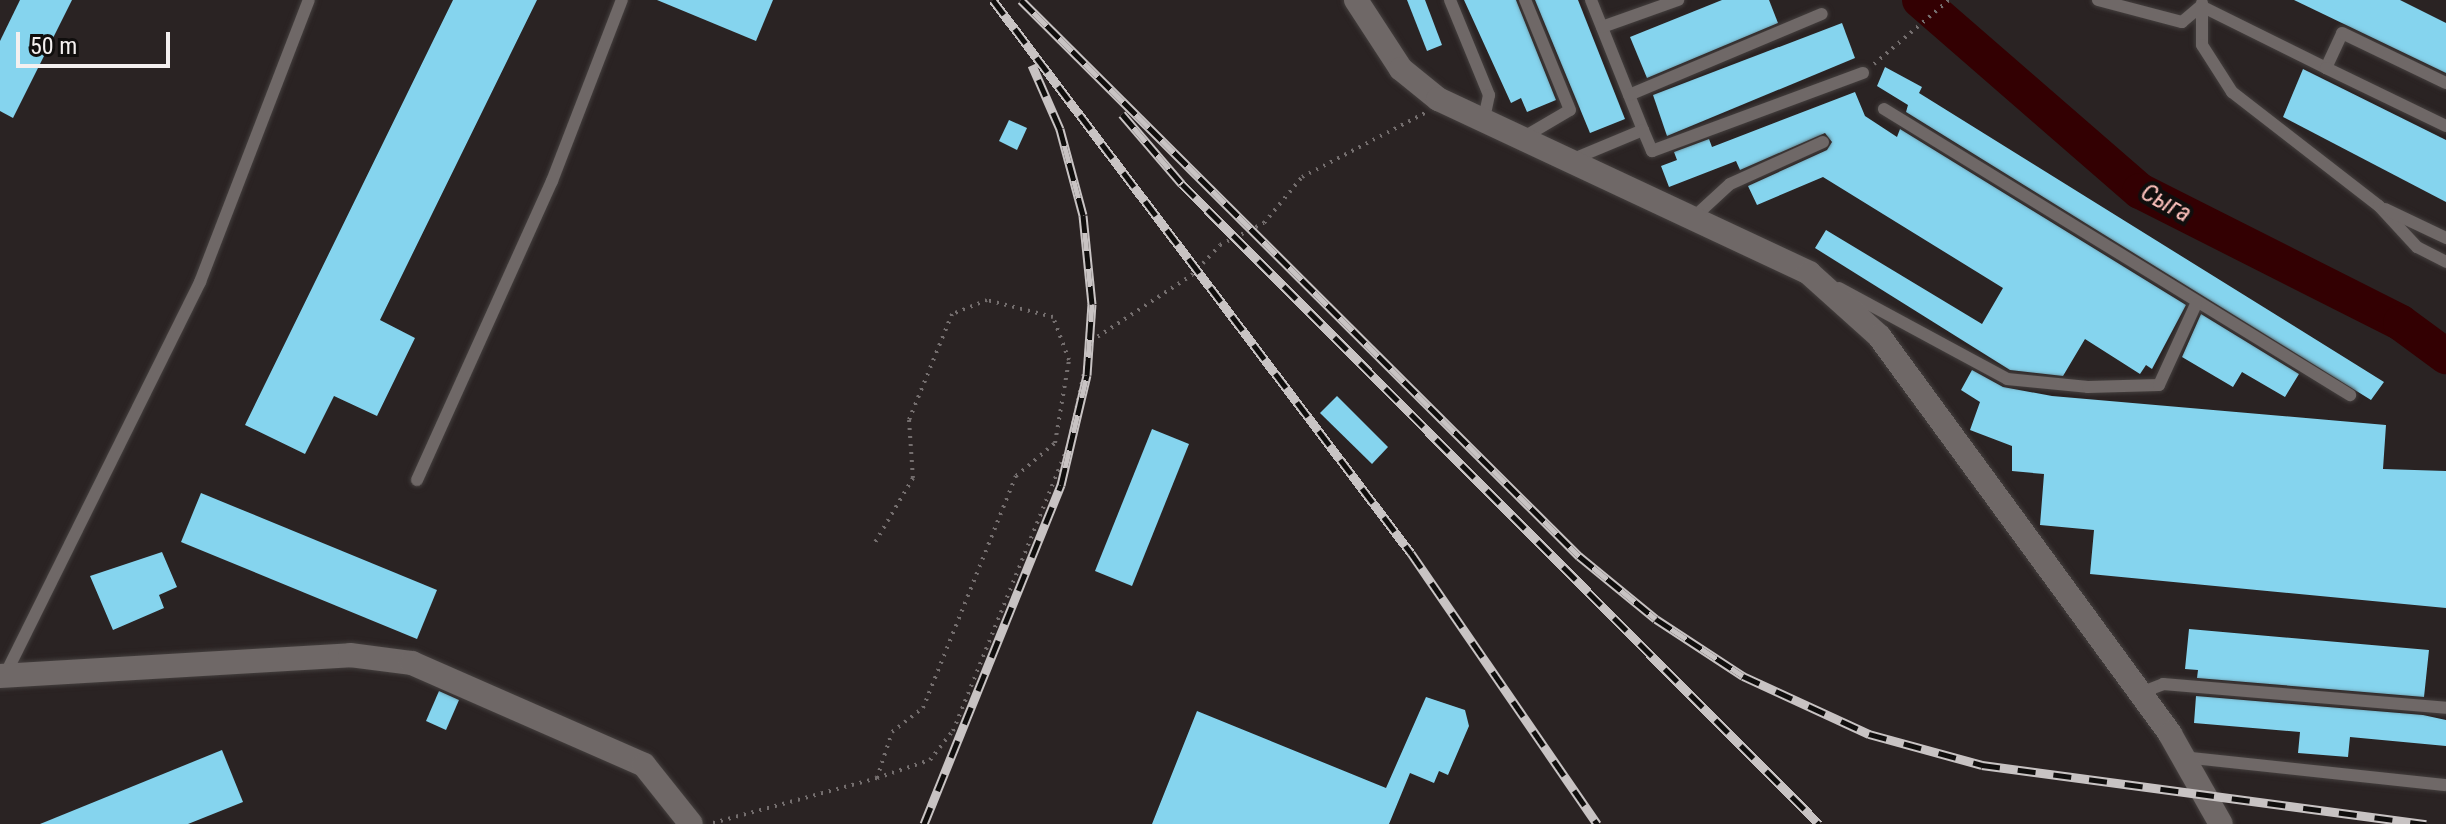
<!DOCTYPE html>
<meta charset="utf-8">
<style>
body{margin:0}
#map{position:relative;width:2446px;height:824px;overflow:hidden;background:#2a2323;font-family:"Roboto Condensed",sans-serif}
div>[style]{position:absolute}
.river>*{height:36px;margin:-18px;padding:0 18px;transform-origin:18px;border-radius:18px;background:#330002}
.building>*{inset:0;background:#85d4ee}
.path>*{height:4px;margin-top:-2px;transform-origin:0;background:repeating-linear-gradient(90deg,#746e6e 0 2px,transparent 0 8px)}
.roads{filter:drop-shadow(0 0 2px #443f3e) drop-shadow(0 0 2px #443f3e)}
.lane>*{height:12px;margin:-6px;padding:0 6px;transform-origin:6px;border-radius:6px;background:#6f6867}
.street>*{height:24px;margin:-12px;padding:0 12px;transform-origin:12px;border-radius:12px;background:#6f6867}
.rail>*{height:9px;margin-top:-4.5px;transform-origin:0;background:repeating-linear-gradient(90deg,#100e0d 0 18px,#c8c3c3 0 36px);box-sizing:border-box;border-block:2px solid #c8c3c3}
span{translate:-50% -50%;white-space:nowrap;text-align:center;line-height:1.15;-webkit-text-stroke:8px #100e0d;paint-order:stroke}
.water-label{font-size:26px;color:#fabeb9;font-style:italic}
.scale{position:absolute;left:16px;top:32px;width:154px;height:36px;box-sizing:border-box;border:4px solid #f4f0f0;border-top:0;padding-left:10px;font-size:24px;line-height:28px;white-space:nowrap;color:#f4f0f0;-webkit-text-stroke:6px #100e0d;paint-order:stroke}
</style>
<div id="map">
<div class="river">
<i style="left:1920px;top:0;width:291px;rotate:41deg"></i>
<i style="left:2140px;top:191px;width:292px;rotate:26.8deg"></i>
<i style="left:2401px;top:323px;width:56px;rotate:36.3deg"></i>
</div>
<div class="building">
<i style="clip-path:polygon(20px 0,72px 0,13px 118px,0 111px,0 41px)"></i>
<i style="clip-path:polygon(453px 0,537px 0,380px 320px,415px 338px,377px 416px,334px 396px,305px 454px,245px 425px)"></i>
<i style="clip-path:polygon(657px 0,773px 0,756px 41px)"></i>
<i style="clip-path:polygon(1407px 0,1425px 0,1442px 45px,1427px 51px)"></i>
<i style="clip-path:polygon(1464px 0,1516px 0,1556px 100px,1527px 112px,1521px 98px,1511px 103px)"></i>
<i style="clip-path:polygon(1535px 0,1578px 0,1625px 119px,1590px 133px)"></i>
<i style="clip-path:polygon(1722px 0,1769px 0,1778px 23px,1647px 78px,1630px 37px)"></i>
<i style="clip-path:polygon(2294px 0,2400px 0,2446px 23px,2446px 73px)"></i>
<i style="clip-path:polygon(1842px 23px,1855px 58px,1667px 136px,1653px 95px)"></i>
<i style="clip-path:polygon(1885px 67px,1922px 87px,1919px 93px,2384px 382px,2371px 400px,1906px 112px,1908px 105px,1877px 86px)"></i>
<i style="clip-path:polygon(2303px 69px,2446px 140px,2446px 202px,2283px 117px)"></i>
<i style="clip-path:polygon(1855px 92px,1865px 116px,1897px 137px,1900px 129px,2186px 305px,2152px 369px,2146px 365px,2140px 374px,2085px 339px,2063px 376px,2010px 370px,1815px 248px,1826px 230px,1982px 324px,2003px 288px,1823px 177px,1757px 205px,1748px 186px,1827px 150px,1832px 142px,1825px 133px,1740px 170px,1736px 161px,1669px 187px,1661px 166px,1677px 160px,1674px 152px,1709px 139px,1712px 147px)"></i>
<i style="clip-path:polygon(1009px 120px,1027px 128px,1017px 150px,999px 141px)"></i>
<i style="clip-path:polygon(2201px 314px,2299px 374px,2285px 397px,2242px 372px,2233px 387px,2182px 357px)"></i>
<i style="clip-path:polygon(1972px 370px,2003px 387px,2052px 396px,2386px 425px,2383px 469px,2446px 471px,2446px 608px,2090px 574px,2094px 530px,2040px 525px,2044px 474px,2012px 471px,2012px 446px,1970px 430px,1980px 402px,1961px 390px)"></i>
<i style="clip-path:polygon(1337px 396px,1388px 447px,1372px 464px,1320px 413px)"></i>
<i style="clip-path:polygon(1152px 429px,1189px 444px,1132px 586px,1095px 571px)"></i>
<i style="clip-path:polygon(201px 493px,437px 590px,417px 639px,181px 542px)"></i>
<i style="clip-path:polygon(162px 552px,177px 587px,159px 595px,164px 608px,113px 630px,90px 576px)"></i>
<i style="clip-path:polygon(2189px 629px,2429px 650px,2424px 697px,2197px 678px,2198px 670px,2185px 669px)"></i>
<i style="clip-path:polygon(439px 691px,459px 700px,446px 730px,426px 721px)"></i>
<i style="clip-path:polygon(2196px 696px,2423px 715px,2446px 720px,2446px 746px,2350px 737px,2348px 757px,2298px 753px,2300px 732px,2194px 723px)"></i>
<i style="clip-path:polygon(1426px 697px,1465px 710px,1469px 726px,1448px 775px,1439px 771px,1434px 783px,1410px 773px,1389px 824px,1152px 824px,1197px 711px,1386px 788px)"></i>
<i style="clip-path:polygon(222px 750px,243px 802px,188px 824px,40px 824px)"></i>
</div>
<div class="path">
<i style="left:1874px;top:64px;width:99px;rotate:-40.5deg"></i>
<i style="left:877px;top:778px;width:56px;rotate:-18.8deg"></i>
<i style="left:930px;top:760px;width:37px;rotate:-52deg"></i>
<i style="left:953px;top:731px;width:306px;rotate:-68deg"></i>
<i style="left:1068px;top:447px;width:108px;rotate:-77.8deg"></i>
<i style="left:1091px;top:341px;width:121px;rotate:-33.2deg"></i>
<i style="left:1192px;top:275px;width:41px;rotate:-47deg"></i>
<i style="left:1220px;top:245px;width:49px;rotate:-26.6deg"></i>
<i style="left:1264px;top:223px;width:60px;rotate:-50.4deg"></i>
<i style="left:1302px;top:177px;width:139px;rotate:-27.5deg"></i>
<i style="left:713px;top:823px;width:170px;rotate:-15.3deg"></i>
<i style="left:877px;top:778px;width:48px;rotate:-71.9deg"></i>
<i style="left:892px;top:732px;width:39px;rotate:-38deg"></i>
<i style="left:923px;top:708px;width:250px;rotate:-68.2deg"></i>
<i style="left:1016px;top:476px;width:51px;rotate:-40.2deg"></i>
<i style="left:1055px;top:443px;width:84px;rotate:-80.4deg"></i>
<i style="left:1069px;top:360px;width:46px;rotate:-110.4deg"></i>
<i style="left:1053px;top:317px;width:68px;rotate:-165.6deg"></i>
<i style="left:987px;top:300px;width:38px;rotate:158deg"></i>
<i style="left:952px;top:314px;width:114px;rotate:112.1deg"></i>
<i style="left:909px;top:420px;width:58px;rotate:86.1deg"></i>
<i style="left:913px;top:478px;width:79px;rotate:120.5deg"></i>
</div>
<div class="roads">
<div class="lane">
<i style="left:1450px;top:0;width:103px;rotate:67.7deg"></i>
<i style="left:1489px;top:95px;width:24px;rotate:102deg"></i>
<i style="left:1591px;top:0;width:140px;rotate:68.2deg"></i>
<i style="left:2098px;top:0;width:87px;rotate:14.7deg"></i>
<i style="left:2182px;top:22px;width:25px;rotate:-40deg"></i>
<i style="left:2201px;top:6px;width:140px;rotate:26.4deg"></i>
<i style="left:2326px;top:68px;width:38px;rotate:-65deg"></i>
<i style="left:2342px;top:33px;width:115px;rotate:25.7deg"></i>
<i style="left:2202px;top:3px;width:42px;rotate:90deg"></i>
<i style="left:2202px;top:45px;width:56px;rotate:57.4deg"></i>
<i style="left:2232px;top:92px;width:186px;rotate:37.8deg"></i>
<i style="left:2379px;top:206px;width:56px;rotate:47.2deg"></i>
<i style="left:2417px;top:247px;width:33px;rotate:27deg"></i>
<i style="left:1602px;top:27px;width:81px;rotate:-19.6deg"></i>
<i style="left:2326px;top:68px;width:133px;rotate:25.8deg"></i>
<i style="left:1629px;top:95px;width:209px;rotate:-22.8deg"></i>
<i style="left:1884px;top:109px;width:547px;rotate:31.54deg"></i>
<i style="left:1524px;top:137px;width:53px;rotate:-30.4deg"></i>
<i style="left:1570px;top:110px;width:119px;rotate:-112.2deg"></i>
<i style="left:1571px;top:160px;width:78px;rotate:-22.6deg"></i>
<i style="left:1643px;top:130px;width:23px;rotate:67deg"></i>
<i style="left:1652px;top:151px;width:225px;rotate:-20.3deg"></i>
<i style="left:2385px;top:209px;width:68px;rotate:25.4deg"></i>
<i style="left:1693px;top:218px;width:50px;rotate:-42.6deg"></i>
<i style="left:1730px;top:184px;width:102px;rotate:-24.3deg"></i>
<i style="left:1839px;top:288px;width:191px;rotate:28.4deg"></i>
<i style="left:2007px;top:379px;width:81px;rotate:5.6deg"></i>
<i style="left:2088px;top:387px;width:71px;rotate:-1.6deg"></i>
<i style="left:2159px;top:385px;width:89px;rotate:-65.4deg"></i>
<i style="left:417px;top:480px;width:328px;rotate:-65.7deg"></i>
<i style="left:552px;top:181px;width:194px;rotate:-68.9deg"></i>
<i style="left:5px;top:675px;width:439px;rotate:-63.6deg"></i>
<i style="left:200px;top:282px;width:302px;rotate:-68.9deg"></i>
<i style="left:2140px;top:693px;width:25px;rotate:-21deg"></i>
<i style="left:2163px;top:684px;width:284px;rotate:4.8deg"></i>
<i style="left:2183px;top:757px;width:264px;rotate:6.1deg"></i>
</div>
<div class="street">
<i style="left:1356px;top:0;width:82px;rotate:56.9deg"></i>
<i style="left:1401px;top:69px;width:48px;rotate:39deg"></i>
<i style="left:1438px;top:99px;width:410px;rotate:25.1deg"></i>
<i style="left:1809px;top:273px;width:94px;rotate:42deg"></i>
<i style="left:1879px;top:336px;width:493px;rotate:53.8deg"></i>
<i style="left:2170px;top:734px;width:103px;rotate:60.5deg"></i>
<i style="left:0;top:676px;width:351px;rotate:-3.4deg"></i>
<i style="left:350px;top:655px;width:63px;rotate:7.4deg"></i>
<i style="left:412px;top:663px;width:253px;rotate:23.7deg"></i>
<i style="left:644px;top:765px;width:75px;rotate:51.5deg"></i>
</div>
</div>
<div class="rail">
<i style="left:993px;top:0;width:693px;rotate:52.92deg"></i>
<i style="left:1411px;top:553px;width:329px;rotate:55.5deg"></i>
<i style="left:1021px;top:0;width:788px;rotate:44.9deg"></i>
<i style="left:1579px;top:556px;width:99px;rotate:39.3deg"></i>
<i style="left:1656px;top:619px;width:104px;rotate:33.2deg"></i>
<i style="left:1743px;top:676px;width:139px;rotate:24.7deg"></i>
<i style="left:1869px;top:734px;width:117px;rotate:15.3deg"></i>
<i style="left:1982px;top:765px;width:448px;rotate:7.6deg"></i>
<i style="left:1122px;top:114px;width:92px;rotate:49.4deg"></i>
<i style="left:1182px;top:184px;width:903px;rotate:45.13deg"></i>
<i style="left:924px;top:824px;width:366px;rotate:-68deg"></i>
<i style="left:1061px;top:485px;width:113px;rotate:-76.7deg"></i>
<i style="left:1087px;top:375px;width:71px;rotate:-86deg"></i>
<i style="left:1092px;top:304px;width:89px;rotate:-95.8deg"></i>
<i style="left:1083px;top:215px;width:89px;rotate:-105deg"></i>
<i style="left:1060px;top:129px;width:70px;rotate:-113.6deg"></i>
</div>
<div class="water-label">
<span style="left:2166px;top:203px;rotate:29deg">Сыга</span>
</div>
<div class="scale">50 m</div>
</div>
